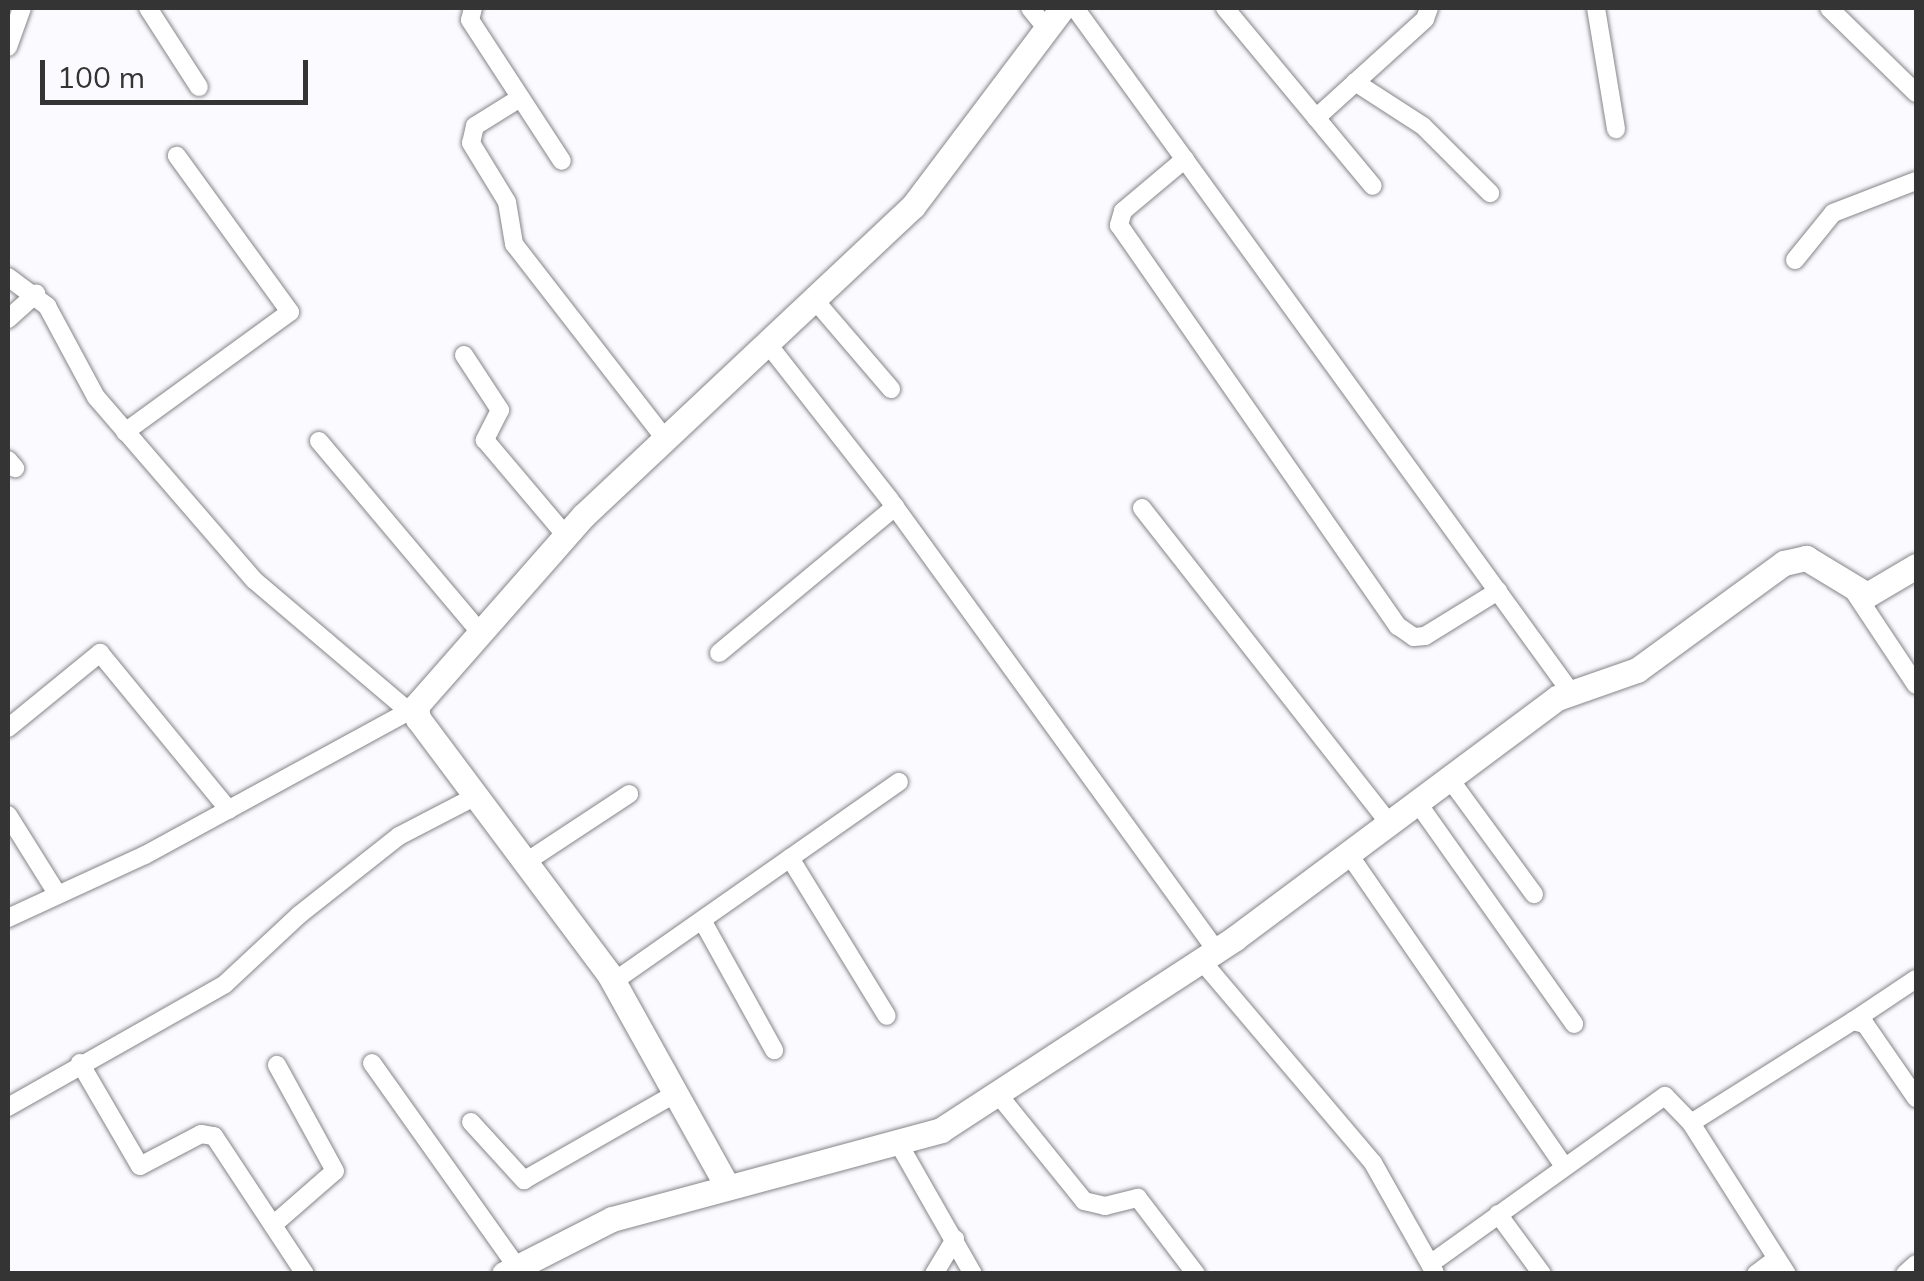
<!DOCTYPE html>
<style>
body{margin:0}
#map{position:relative;width:1924px;height:1281px;overflow:hidden;background:#fbfbff;font-family:Mulish,sans-serif}
div>[style]{position:absolute}
.roads{filter:drop-shadow(0 0 2px #858589) drop-shadow(0 0 2px #858589)}
.street>*{height:18px;margin:-9px;padding:0 9px;transform-origin:9px;border-radius:9px;background:#fff}
.secondary>*{height:25px;margin:-12.5px;padding:0 12.5px;transform-origin:12.5px;border-radius:12.5px;background:#fff}
span{translate:-50% -50%;white-space:nowrap;text-align:center;line-height:1.15;-webkit-text-stroke:8px #fbfbff;paint-order:stroke}
.frame{position:absolute;inset:0;border:10px solid #343435;pointer-events:none}
.scale{position:absolute;left:40px;top:60px;width:268px;height:45px;box-sizing:border-box;border:5px solid #343435;border-top:0;padding-left:12px;font-size:30px;line-height:35px;white-space:nowrap;color:#343435;-webkit-text-stroke:8px #fbfbff;paint-order:stroke}
</style>
<div id="map">
<div class="roads">
<div class="street">
<i style="left:148px;top:8px;width:94px;rotate:57.2deg"></i>
<i style="left:473px;top:8px;width:12px;rotate:104deg"></i>
<i style="left:470px;top:20px;width:168px;rotate:56.9deg"></i>
<i style="left:1030px;top:8px;width:26px;rotate:51deg"></i>
<i style="left:1075px;top:8px;width:844px;rotate:54.07deg"></i>
<i style="left:1225px;top:8px;width:231px;rotate:50.3deg"></i>
<i style="left:1596px;top:8px;width:123px;rotate:80.6deg"></i>
<i style="left:1829px;top:8px;width:122px;rotate:44.3deg"></i>
<i style="left:8px;top:47px;width:41px;rotate:-70.3deg"></i>
<i style="left:1355px;top:82px;width:81px;rotate:32.9deg"></i>
<i style="left:1423px;top:126px;width:95px;rotate:45deg"></i>
<i style="left:520px;top:98px;width:53px;rotate:148.1deg"></i>
<i style="left:475px;top:126px;width:17px;rotate:103deg"></i>
<i style="left:471px;top:143px;width:69px;rotate:58.6deg"></i>
<i style="left:507px;top:202px;width:43px;rotate:80.5deg"></i>
<i style="left:514px;top:244px;width:248px;rotate:52.2deg"></i>
<i style="left:1316px;top:118px;width:147px;rotate:-42.2deg"></i>
<i style="left:1425px;top:19px;width:12px;rotate:-70deg"></i>
<i style="left:1185px;top:159px;width:81px;rotate:140deg"></i>
<i style="left:1123px;top:211px;width:15px;rotate:106deg"></i>
<i style="left:1119px;top:225px;width:489px;rotate:55.2deg"></i>
<i style="left:1398px;top:626px;width:19px;rotate:35deg"></i>
<i style="left:1414px;top:637px;width:11px;rotate:-5deg"></i>
<i style="left:1425px;top:636px;width:86px;rotate:-31.7deg"></i>
<i style="left:1795px;top:260px;width:60px;rotate:-51deg"></i>
<i style="left:1833px;top:213px;width:89px;rotate:-21.1deg"></i>
<i style="left:8px;top:277px;width:49px;rotate:36.6deg"></i>
<i style="left:47px;top:306px;width:103px;rotate:61.7deg"></i>
<i style="left:96px;top:397px;width:242px;rotate:49.2deg"></i>
<i style="left:254px;top:580px;width:215px;rotate:40.3deg"></i>
<i style="left:813px;top:298px;width:120px;rotate:49.4deg"></i>
<i style="left:8px;top:319px;width:38px;rotate:-42deg"></i>
<i style="left:767px;top:343px;width:199px;rotate:51.9deg"></i>
<i style="left:890px;top:500px;width:556px;rotate:54.08deg"></i>
<i style="left:464px;top:355px;width:66px;rotate:56.8deg"></i>
<i style="left:500px;top:410px;width:34px;rotate:117deg"></i>
<i style="left:485px;top:440px;width:126px;rotate:49.8deg"></i>
<i style="left:125px;top:432px;width:204px;rotate:-36deg"></i>
<i style="left:290px;top:312px;width:193px;rotate:-125.9deg"></i>
<i style="left:319px;top:441px;width:250px;rotate:49.9deg"></i>
<i style="left:8px;top:460px;width:11px;rotate:49deg"></i>
<i style="left:1142px;top:508px;width:400px;rotate:51.9deg"></i>
<i style="left:1853px;top:590px;width:114px;rotate:56.4deg"></i>
<i style="left:719px;top:653px;width:229px;rotate:-39.7deg"></i>
<i style="left:8px;top:728px;width:119px;rotate:-39.2deg"></i>
<i style="left:100px;top:653px;width:203px;rotate:50.6deg"></i>
<i style="left:1449px;top:778px;width:144px;rotate:53.8deg"></i>
<i style="left:1417px;top:802px;width:272px;rotate:54.7deg"></i>
<i style="left:8px;top:815px;width:94px;rotate:58deg"></i>
<i style="left:1348px;top:853px;width:380px;rotate:55.4deg"></i>
<i style="left:790px;top:858px;width:185px;rotate:58.5deg"></i>
<i style="left:529px;top:860px;width:120px;rotate:-33.4deg"></i>
<i style="left:8px;top:918px;width:151px;rotate:-24.7deg"></i>
<i style="left:145px;top:855px;width:301px;rotate:-28.6deg"></i>
<i style="left:702px;top:920px;width:149px;rotate:61deg"></i>
<i style="left:1201px;top:960px;width:266px;rotate:49.7deg"></i>
<i style="left:1373px;top:1163px;width:126px;rotate:60.6deg"></i>
<i style="left:613px;top:982px;width:349px;rotate:-35deg"></i>
<i style="left:1853px;top:1021px;width:76px;rotate:-33.7deg"></i>
<i style="left:80px;top:1063px;width:119px;rotate:59.8deg"></i>
<i style="left:140px;top:1166px;width:69px;rotate:-27.7deg"></i>
<i style="left:201px;top:1134px;width:13px;rotate:9deg"></i>
<i style="left:214px;top:1136px;width:165px;rotate:56.6deg"></i>
<i style="left:372px;top:1063px;width:249px;rotate:54.6deg"></i>
<i style="left:997px;top:1093px;width:139px;rotate:51.1deg"></i>
<i style="left:1084px;top:1201px;width:22px;rotate:13deg"></i>
<i style="left:1105px;top:1206px;width:34px;rotate:-14deg"></i>
<i style="left:1138px;top:1198px;width:96px;rotate:52.7deg"></i>
<i style="left:8px;top:1107px;width:249px;rotate:-29.5deg"></i>
<i style="left:225px;top:984px;width:101px;rotate:-43deg"></i>
<i style="left:299px;top:915px;width:127px;rotate:-38.3deg"></i>
<i style="left:399px;top:836px;width:89px;rotate:-27.4deg"></i>
<i style="left:471px;top:1122px;width:79px;rotate:47.6deg"></i>
<i style="left:524px;top:1180px;width:177px;rotate:-29.7deg"></i>
<i style="left:1691px;top:1123px;width:191px;rotate:-32.2deg"></i>
<i style="left:1853px;top:1021px;width:12px;rotate:14deg"></i>
<i style="left:1865px;top:1024px;width:90px;rotate:55.4deg"></i>
<i style="left:900px;top:1146px;width:147px;rotate:60.3deg"></i>
<i style="left:1498px;top:1214px;width:74px;rotate:53.7deg"></i>
<i style="left:273px;top:1225px;width:82px;rotate:-41.1deg"></i>
<i style="left:335px;top:1171px;width:121px;rotate:-118.7deg"></i>
<i style="left:1430px;top:1264px;width:289px;rotate:-35.6deg"></i>
<i style="left:1665px;top:1096px;width:37px;rotate:46deg"></i>
<i style="left:1691px;top:1123px;width:179px;rotate:57.6deg"></i>
<i style="left:934px;top:1274px;width:41px;rotate:-59deg"></i>
<i style="left:1756px;top:1274px;width:26px;rotate:-37deg"></i>
<i style="left:1905px;top:1274px;width:15px;rotate:-42deg"></i>
</div>
<div class="secondary">
<i style="left:727px;top:1186px;width:243px;rotate:-119.1deg"></i>
<i style="left:609px;top:974px;width:319px;rotate:-126.8deg"></i>
<i style="left:418px;top:719px;width:13px;rotate:-99deg"></i>
<i style="left:416px;top:706px;width:254px;rotate:-48.7deg"></i>
<i style="left:584px;top:515px;width:451px;rotate:-43.2deg"></i>
<i style="left:913px;top:206px;width:248px;rotate:-53deg"></i>
<i style="left:504px;top:1274px;width:121px;rotate:-27deg"></i>
<i style="left:612px;top:1219px;width:341px;rotate:-15.1deg"></i>
<i style="left:941px;top:1130px;width:351px;rotate:-33.1deg"></i>
<i style="left:1235px;top:938px;width:402px;rotate:-36.7deg"></i>
<i style="left:1557px;top:698px;width:85px;rotate:-19.3deg"></i>
<i style="left:1637px;top:670px;width:182px;rotate:-36.1deg"></i>
<i style="left:1784px;top:563px;width:23px;rotate:-13deg"></i>
<i style="left:1806px;top:558px;width:71px;rotate:31.2deg"></i>
<i style="left:1867px;top:595px;width:57px;rotate:-30.6deg"></i>
</div>
</div>
<div class="frame"></div>
<div class="scale">100 m</div>
</div>
